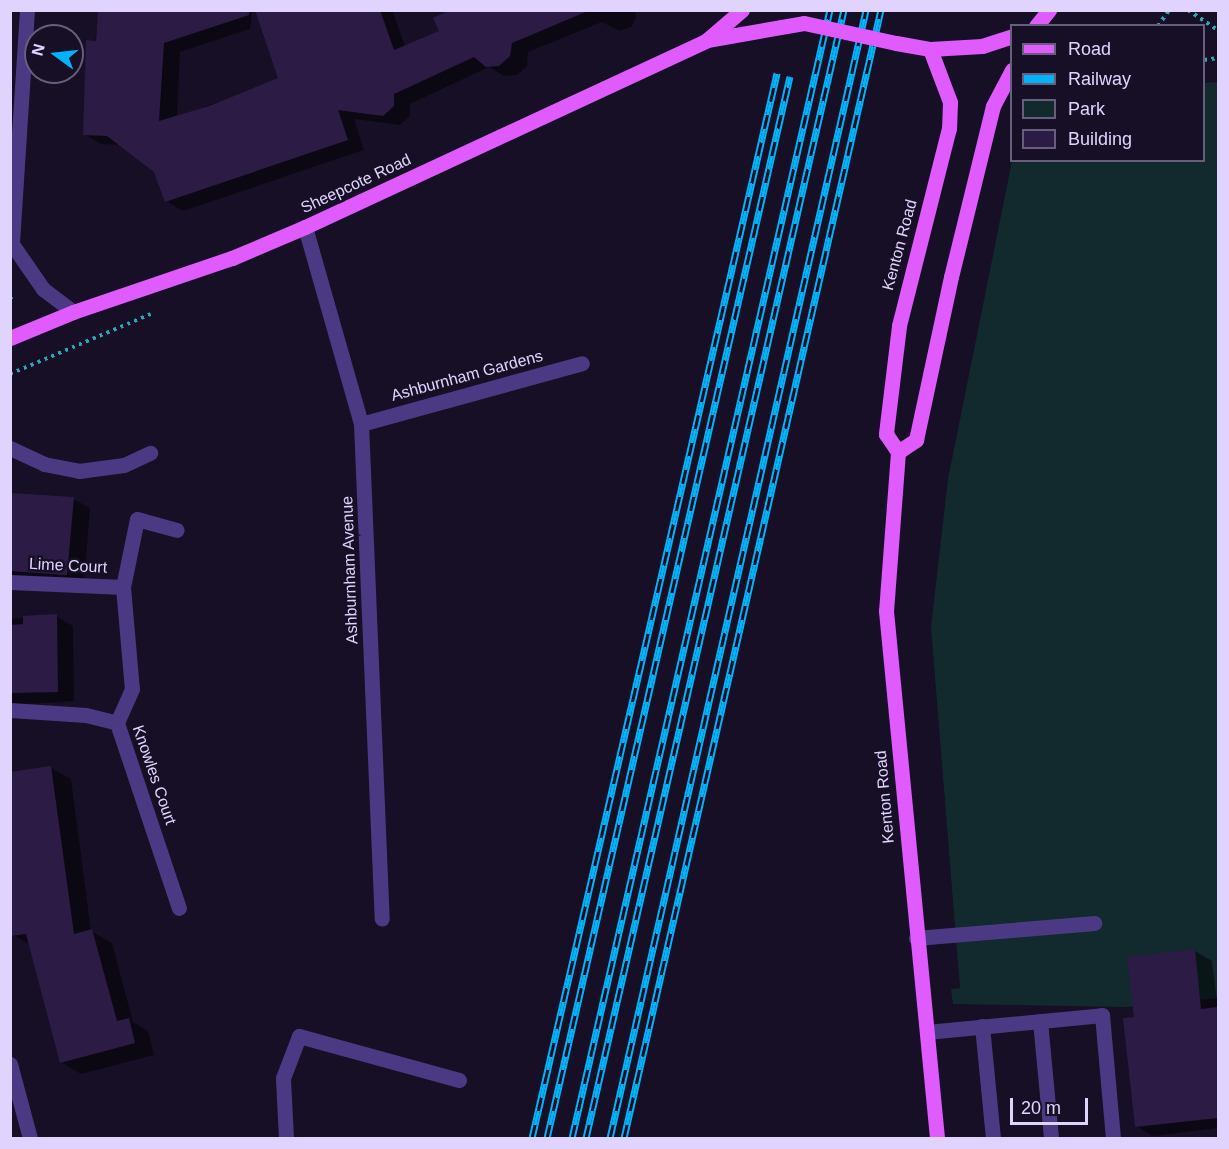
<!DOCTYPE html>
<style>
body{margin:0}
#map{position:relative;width:1229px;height:1149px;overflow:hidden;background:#170f25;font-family:Helvetica,sans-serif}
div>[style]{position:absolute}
.green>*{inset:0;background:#122a2e}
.shadow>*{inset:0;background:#0007}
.building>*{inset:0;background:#2c1b45}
.path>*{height:4px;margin-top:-2px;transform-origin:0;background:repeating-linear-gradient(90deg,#30a4b5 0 3px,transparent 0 7.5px)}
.service>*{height:15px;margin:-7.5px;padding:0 7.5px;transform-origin:7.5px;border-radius:7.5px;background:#4b3a83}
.minor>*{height:15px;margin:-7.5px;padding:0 7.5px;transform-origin:7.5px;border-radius:7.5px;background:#4b3a83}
.primary>*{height:15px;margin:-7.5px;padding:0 7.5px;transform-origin:7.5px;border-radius:7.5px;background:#df5bfd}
.rail>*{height:7px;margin-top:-3.5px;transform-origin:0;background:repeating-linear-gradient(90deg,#170f25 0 14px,#03b3fa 0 28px);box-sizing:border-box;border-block:2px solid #03b3fa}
.primary-bridge>*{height:15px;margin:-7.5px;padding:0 7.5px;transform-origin:7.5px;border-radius:7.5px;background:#df5bfd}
span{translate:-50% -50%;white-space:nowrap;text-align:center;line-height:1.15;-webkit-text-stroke:5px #170f25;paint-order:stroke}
.street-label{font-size:16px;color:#e0d3fe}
.frame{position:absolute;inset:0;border:12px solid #e0d3fe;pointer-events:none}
.legend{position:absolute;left:1010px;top:24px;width:195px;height:138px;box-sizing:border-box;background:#170f25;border:2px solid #675d7c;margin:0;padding:8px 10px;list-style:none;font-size:18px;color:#e0d3fe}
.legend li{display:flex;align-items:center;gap:12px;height:30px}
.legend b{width:30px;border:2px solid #675d7c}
.north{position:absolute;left:24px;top:24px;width:60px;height:60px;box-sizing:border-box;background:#170f25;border:2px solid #675d7c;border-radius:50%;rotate:285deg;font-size:16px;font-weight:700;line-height:24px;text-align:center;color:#e0d3fe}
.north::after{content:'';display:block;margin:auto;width:21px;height:27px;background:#03b3fa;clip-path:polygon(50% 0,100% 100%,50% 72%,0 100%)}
.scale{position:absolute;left:1010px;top:1098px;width:78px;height:27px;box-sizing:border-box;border:3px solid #e0d3fe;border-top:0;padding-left:8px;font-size:18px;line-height:21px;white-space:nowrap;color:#e0d3fe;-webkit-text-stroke:4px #170f25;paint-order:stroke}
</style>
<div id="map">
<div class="green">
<i style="clip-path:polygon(1218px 82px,1218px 998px,1125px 1007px,953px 1004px,951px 989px,960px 988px,931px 627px,948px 479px,1012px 161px,1204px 160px,1204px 83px)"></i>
</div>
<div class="shadow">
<i style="clip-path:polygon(99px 10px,252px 10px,250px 29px,180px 52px,177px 117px,280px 79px,257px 10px,392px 10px,405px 46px,441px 32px,453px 10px,635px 10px,636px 18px,631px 27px,619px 31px,602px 22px,528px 52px,527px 66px,517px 75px,504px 76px,489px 67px,410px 104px,410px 116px,400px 125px,354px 119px,364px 150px,183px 211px,166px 201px,156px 172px,121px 145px,101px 144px,84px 134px)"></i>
<i style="clip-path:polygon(10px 494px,73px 499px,90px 508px,84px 584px,10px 579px)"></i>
<i style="clip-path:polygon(56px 616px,73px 626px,74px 701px,10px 705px,10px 619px)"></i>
<i style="clip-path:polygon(51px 768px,71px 779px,91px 931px,112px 943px,133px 1022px,148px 1031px,154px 1055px,81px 1074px,61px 1062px,31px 945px,13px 935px)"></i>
<i style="clip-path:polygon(1195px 951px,1212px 961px,1218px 1009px,1218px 1128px,1153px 1136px,1136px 1126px,1135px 1018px)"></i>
</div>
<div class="building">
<i style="clip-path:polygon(98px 10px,249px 10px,249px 15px,164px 43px,159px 121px,209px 106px,278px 78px,255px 10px,380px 10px,394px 50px,439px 31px,433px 18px,450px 10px,588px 11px,512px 43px,510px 56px,499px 66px,486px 67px,474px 57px,394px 94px,394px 106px,383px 116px,338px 110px,348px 140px,165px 202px,154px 172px,107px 136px,83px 135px,86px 40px,96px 41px)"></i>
<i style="clip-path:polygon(10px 493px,74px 497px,67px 575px,10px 571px)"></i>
<i style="clip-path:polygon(57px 614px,58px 692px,10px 693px,10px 625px,23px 624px,23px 616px)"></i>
<i style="clip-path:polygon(51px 766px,74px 934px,92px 929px,117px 1021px,129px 1018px,135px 1043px,60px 1063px,26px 934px,10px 936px,10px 772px)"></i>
<i style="clip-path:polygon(1195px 949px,1201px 1009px,1218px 1007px,1218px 1118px,1135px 1127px,1123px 1018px,1134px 1017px,1127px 957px)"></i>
</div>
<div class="path">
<i style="left:1188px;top:10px;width:36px;rotate:34deg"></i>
<i style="left:1158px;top:26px;width:19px;rotate:-55deg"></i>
<i style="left:1204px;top:60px;width:14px;rotate:-8deg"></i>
<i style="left:10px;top:297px;width:6px;rotate:59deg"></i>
<i style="left:10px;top:374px;width:153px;rotate:-23.1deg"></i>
</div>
<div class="service">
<i style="left:10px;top:448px;width:38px;rotate:25deg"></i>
<i style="left:44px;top:464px;width:36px;rotate:11deg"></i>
<i style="left:79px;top:471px;width:45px;rotate:-7.6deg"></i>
<i style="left:124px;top:465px;width:29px;rotate:-25deg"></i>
<i style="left:123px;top:587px;width:69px;rotate:-78.4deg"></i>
<i style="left:137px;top:519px;width:41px;rotate:15.4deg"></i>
<i style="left:916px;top:938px;width:179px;rotate:-4.8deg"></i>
<i style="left:1040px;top:1021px;width:118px;rotate:84.6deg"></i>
<i style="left:982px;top:1026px;width:113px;rotate:84.4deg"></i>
<i style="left:927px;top:1032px;width:176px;rotate:-5.5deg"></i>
<i style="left:1102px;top:1015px;width:123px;rotate:84.9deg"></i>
<i style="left:286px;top:1138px;width:60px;rotate:-92.9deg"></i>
<i style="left:283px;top:1078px;width:45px;rotate:-69.1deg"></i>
<i style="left:299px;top:1036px;width:166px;rotate:15.4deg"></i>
</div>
<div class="minor">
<i style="left:27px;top:10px;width:234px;rotate:93.7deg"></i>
<i style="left:12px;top:244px;width:55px;rotate:55.4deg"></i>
<i style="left:43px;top:289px;width:38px;rotate:37deg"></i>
<i style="left:305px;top:227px;width:205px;rotate:74.1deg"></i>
<i style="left:361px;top:424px;width:495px;rotate:87.6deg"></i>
<i style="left:361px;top:424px;width:229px;rotate:-15.4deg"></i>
<i style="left:10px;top:582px;width:113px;rotate:2.5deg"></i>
<i style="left:123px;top:587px;width:102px;rotate:85deg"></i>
<i style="left:132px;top:689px;width:37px;rotate:114deg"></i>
<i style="left:10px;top:710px;width:76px;rotate:3.8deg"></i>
<i style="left:86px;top:715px;width:32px;rotate:14deg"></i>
<i style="left:117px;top:723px;width:195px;rotate:71.5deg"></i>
<i style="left:10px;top:1064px;width:77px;rotate:74.9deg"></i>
</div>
<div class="primary">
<i style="left:1036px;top:26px;width:21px;rotate:-51deg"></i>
<i style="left:707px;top:40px;width:98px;rotate:-9.9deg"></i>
<i style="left:896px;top:43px;width:35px;rotate:10deg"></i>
<i style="left:930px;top:49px;width:52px;rotate:-3.3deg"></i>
<i style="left:982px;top:46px;width:32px;rotate:-18deg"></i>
<i style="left:930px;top:49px;width:57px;rotate:69.3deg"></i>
<i style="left:950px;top:102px;width:26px;rotate:92deg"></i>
<i style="left:949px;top:128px;width:204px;rotate:104.2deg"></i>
<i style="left:899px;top:326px;width:109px;rotate:96.9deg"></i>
<i style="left:886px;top:434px;width:22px;rotate:56deg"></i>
<i style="left:898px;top:452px;width:159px;rotate:94.3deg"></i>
<i style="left:886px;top:611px;width:529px;rotate:84.47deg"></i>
<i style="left:10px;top:338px;width:68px;rotate:-22.4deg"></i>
<i style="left:73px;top:312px;width:168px;rotate:-18.8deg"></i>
<i style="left:232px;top:258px;width:79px;rotate:-23deg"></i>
<i style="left:305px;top:227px;width:443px;rotate:-24.9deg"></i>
<i style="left:707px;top:40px;width:46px;rotate:-40.6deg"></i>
<i style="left:898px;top:452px;width:22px;rotate:-34deg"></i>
<i style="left:916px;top:440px;width:167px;rotate:-77.9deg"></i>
<i style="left:951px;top:277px;width:176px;rotate:-76.2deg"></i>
<i style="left:993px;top:106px;width:41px;rotate:-62.2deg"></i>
</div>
<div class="rail">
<i style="left:532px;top:1138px;width:1093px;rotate:-77.04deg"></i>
<i style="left:547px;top:1138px;width:1089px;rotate:-77.11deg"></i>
<i style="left:572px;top:1138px;width:1157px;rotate:-77.12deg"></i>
<i style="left:586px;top:1138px;width:1157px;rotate:-77.12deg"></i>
<i style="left:610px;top:1138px;width:1157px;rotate:-77.21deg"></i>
<i style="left:624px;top:1138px;width:1157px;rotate:-77.17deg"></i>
</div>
<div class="primary-bridge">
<i style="left:804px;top:23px;width:94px;rotate:12.3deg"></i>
</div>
<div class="street-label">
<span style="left:356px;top:184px;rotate:-25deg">Sheepcote Road</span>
<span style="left:900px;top:245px;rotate:-75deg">Kenton Road</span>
<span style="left:467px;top:376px;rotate:-15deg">Ashburnham Gardens</span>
<span style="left:68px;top:566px;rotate:3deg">Lime Court</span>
<span style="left:350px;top:570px;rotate:-92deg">Ashburnham Avenue</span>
<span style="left:154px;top:775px;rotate:71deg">Knowles Court</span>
<span style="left:885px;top:797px;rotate:-95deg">Kenton Road</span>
</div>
<div class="frame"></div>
<ul class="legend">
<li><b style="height:8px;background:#df5bfd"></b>Road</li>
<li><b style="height:8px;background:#03b3fa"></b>Railway</li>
<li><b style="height:16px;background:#122a2e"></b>Park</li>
<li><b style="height:16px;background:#2c1b45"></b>Building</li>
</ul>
<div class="north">N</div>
<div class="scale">20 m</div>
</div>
